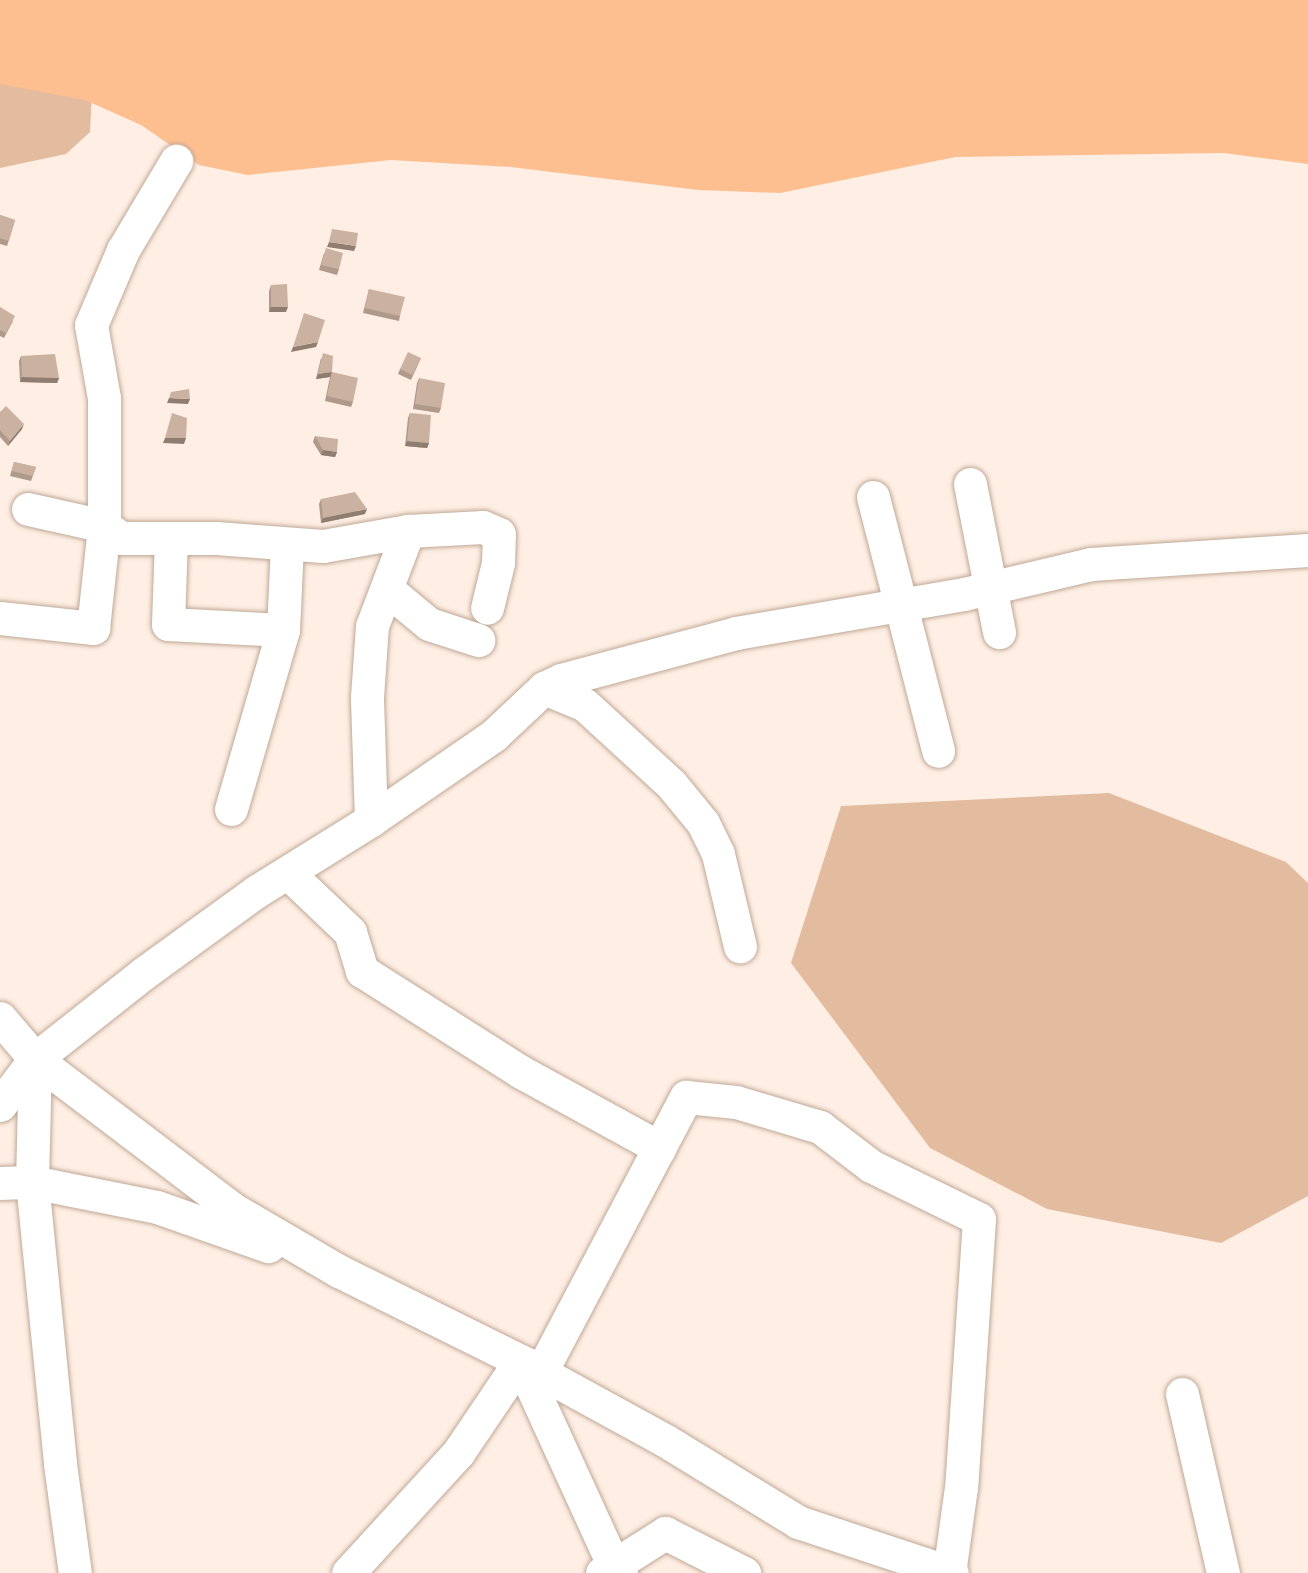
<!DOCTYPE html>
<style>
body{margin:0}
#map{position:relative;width:1308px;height:1573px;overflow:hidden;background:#feeee3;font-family:"DejaVu Sans",sans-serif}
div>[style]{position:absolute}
.green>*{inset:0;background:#e3bc9f}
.water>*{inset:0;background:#febf90}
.roads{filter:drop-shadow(0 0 2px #c0a896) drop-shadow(0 0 2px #c0a896)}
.minor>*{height:33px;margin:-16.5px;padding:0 16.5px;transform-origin:16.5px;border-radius:16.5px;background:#fff}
.wall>*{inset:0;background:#af998a}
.shaded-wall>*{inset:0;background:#8e7d70}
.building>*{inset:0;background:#cbb2a0}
span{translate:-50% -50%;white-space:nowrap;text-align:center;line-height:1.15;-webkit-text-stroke:5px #fff;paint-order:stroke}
</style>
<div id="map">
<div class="green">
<i style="clip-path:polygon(0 68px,92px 93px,90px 132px,66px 154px,0 168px)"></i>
<i style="clip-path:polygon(1109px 793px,1286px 862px,1308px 883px,1308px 1196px,1221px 1243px,1047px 1209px,930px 1148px,791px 963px,841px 806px)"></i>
</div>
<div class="water">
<i style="clip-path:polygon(0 0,1308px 0,1308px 164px,1223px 153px,955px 157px,780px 193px,698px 190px,511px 167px,391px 160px,248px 175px,199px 165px,141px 125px,85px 100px,0 84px)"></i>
</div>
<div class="roads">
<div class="minor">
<i style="left:970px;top:484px;width:151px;rotate:78.9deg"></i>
<i style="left:873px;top:497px;width:262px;rotate:75.6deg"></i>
<i style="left:28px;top:509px;width:78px;rotate:12.6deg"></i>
<i style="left:104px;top:526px;width:21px;rotate:35deg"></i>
<i style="left:121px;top:538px;width:95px"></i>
<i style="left:216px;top:538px;width:107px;rotate:4.3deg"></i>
<i style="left:323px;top:546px;width:86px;rotate:-10deg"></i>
<i style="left:408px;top:531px;width:75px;rotate:-3.1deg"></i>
<i style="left:483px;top:527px;width:17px;rotate:24deg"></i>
<i style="left:499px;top:534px;width:29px;rotate:92deg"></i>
<i style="left:498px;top:563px;width:46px;rotate:103.7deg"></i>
<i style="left:171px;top:538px;width:86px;rotate:92deg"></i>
<i style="left:168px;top:624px;width:115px;rotate:3deg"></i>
<i style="left:388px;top:590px;width:53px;rotate:39.7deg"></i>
<i style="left:429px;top:624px;width:52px;rotate:18.1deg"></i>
<i style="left:0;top:618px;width:94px;rotate:6.1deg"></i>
<i style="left:93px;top:628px;width:103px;rotate:-83.8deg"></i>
<i style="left:104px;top:526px;width:128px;rotate:-90deg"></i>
<i style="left:104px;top:398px;width:74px;rotate:-100.1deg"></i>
<i style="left:91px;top:325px;width:82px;rotate:-66.9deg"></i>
<i style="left:123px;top:250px;width:104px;rotate:-59.2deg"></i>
<i style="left:544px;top:688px;width:44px;rotate:22.5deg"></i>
<i style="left:585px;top:705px;width:117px;rotate:42.6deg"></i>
<i style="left:671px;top:784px;width:50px;rotate:50.6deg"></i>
<i style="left:703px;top:823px;width:34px;rotate:64deg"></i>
<i style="left:718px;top:854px;width:95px;rotate:76.6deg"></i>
<i style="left:231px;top:809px;width:186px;rotate:-73.8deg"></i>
<i style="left:283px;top:630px;width:86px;rotate:-87.3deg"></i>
<i style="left:371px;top:820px;width:123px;rotate:-91.9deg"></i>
<i style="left:367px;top:697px;width:71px;rotate:-86deg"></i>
<i style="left:372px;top:626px;width:102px;rotate:-69.2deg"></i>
<i style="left:288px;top:873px;width:86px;rotate:43.6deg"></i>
<i style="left:350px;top:932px;width:41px;rotate:72.9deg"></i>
<i style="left:362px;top:971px;width:188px;rotate:32.4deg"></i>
<i style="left:521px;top:1072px;width:158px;rotate:28.7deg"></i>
<i style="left:0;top:1018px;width:54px;rotate:49.5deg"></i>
<i style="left:35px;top:1059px;width:246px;rotate:37.2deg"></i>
<i style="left:231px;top:1208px;width:125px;rotate:30.3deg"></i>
<i style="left:339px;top:1271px;width:202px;rotate:26.4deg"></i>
<i style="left:520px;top:1361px;width:166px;rotate:28.7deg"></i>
<i style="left:666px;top:1441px;width:155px;rotate:31.5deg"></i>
<i style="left:798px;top:1522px;width:162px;rotate:18.3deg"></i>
<i style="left:35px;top:1059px;width:123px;rotate:91.4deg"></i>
<i style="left:32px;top:1182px;width:283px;rotate:84.3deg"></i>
<i style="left:60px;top:1464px;width:110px;rotate:82.2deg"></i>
<i style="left:0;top:1105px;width:58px;rotate:-52.7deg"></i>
<i style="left:35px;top:1059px;width:139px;rotate:-38.3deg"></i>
<i style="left:144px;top:973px;width:140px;rotate:-36deg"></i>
<i style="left:257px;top:891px;width:134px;rotate:-31.9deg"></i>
<i style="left:371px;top:820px;width:150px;rotate:-34.6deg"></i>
<i style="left:494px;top:735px;width:69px;rotate:-43.2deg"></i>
<i style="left:544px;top:688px;width:19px;rotate:-25deg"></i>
<i style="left:561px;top:680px;width:181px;rotate:-15deg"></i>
<i style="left:736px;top:633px;width:231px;rotate:-9.7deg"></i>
<i style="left:964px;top:594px;width:130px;rotate:-13.3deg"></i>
<i style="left:1091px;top:564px;width:217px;rotate:-3.7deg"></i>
<i style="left:0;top:1183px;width:32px;rotate:-2deg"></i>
<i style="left:32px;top:1182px;width:127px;rotate:11.3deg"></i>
<i style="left:157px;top:1207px;width:118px;rotate:19.4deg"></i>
<i style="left:520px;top:1361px;width:223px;rotate:65.4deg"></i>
<i style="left:613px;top:1564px;width:12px;rotate:48deg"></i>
<i style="left:1182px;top:1394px;width:184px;rotate:77.1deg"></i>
<i style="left:348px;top:1573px;width:163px;rotate:-47.5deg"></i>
<i style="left:458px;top:1453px;width:111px;rotate:-56deg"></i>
<i style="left:520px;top:1361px;width:24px;rotate:22deg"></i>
<i style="left:542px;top:1370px;width:309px;rotate:-62.2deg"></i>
<i style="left:686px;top:1097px;width:50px;rotate:5.7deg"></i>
<i style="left:736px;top:1102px;width:88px;rotate:16.6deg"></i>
<i style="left:820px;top:1127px;width:64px;rotate:37.4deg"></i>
<i style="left:871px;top:1166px;width:120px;rotate:26.1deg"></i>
<i style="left:979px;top:1219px;width:269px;rotate:93.8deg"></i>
<i style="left:961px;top:1487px;width:87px;rotate:97.9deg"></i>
<i style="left:602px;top:1573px;width:75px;rotate:-32.4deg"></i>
<i style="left:665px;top:1533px;width:89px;rotate:26.9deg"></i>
</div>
</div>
<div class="wall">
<i style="clip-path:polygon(0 215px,15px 220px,7px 246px,0 244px)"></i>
<i style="clip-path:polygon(324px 253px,339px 269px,337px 275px,319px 270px)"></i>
<i style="clip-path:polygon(271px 285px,286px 312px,269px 312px,269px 291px)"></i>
<i style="clip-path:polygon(369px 289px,400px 316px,399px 321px,363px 313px)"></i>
<i style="clip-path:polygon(0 307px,13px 321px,4px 338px,0 336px)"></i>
<i style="clip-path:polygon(21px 356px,59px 378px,57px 383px,20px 382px,19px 361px)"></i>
<i style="clip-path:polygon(321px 358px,353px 402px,351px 407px,325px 401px,330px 377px,316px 379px)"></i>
<i style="clip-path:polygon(421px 358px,411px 380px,398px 374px,400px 369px)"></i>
<i style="clip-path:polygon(419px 378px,441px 408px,439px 413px,413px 409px,417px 383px)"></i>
<i style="clip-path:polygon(0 412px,22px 429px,8px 446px,0 437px)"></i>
<i style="clip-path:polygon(410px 413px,429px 443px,427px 448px,405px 446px,408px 418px)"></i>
<i style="clip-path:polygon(315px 436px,337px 452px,335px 457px,321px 455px,313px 442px)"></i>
<i style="clip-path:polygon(14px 462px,36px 467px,31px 481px,10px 476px)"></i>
<i style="clip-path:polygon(321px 499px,365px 514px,321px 523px,319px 504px)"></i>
</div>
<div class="shaded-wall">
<i style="clip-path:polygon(329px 242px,356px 246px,354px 251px,327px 247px)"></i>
<i style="clip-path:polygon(271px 307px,288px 307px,286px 312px,269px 312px)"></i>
<i style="clip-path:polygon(318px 342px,316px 347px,291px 352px,293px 347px)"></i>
<i style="clip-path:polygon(332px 372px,330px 377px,316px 379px,318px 374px)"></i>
<i style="clip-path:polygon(22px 377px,59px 378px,57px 383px,20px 382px)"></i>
<i style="clip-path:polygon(169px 398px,190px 399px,188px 404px,167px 403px)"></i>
<i style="clip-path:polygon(24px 424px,22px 429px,8px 446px,10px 441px)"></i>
<i style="clip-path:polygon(165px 438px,186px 438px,184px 444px,163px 443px)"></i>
<i style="clip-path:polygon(407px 441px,429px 443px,427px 448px,405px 446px)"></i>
<i style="clip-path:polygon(323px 450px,337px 452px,335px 457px,321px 455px)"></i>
<i style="clip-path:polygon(367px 509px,365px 514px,321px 523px,323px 518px)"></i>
</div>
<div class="building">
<i style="clip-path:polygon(0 215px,15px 220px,9px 241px,0 238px)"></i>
<i style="clip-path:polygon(332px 229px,358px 233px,356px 246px,329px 242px)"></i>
<i style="clip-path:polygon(326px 248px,343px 253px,339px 269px,321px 265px)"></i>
<i style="clip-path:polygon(287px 284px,288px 307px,271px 307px,271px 285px)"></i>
<i style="clip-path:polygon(369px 289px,405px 297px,400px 316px,365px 308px)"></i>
<i style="clip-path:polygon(0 307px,15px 316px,6px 333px,0 330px)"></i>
<i style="clip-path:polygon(304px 313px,325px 320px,318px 342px,293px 347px)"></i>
<i style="clip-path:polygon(408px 352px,421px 358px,412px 375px,400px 369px)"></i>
<i style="clip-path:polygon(323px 353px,333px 356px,332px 372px,318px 374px)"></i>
<i style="clip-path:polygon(55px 354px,59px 378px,22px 377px,21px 356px)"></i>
<i style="clip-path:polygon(332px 372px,358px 378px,353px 402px,327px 396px)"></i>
<i style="clip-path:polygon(419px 378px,445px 383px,441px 408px,415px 404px)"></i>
<i style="clip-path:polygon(189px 389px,190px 399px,169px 398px,171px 392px)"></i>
<i style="clip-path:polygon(6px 406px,24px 424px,10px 441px,0 430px,0 412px)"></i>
<i style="clip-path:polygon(172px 413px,187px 418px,186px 438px,165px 438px)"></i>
<i style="clip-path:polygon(410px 413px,431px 415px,429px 443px,407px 441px)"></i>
<i style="clip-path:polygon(315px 436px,338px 439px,337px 452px,323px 450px)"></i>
<i style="clip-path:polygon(14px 462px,36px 467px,33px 476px,12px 471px)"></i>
<i style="clip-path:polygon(355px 492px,367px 509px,323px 518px,321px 499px)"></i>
</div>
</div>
